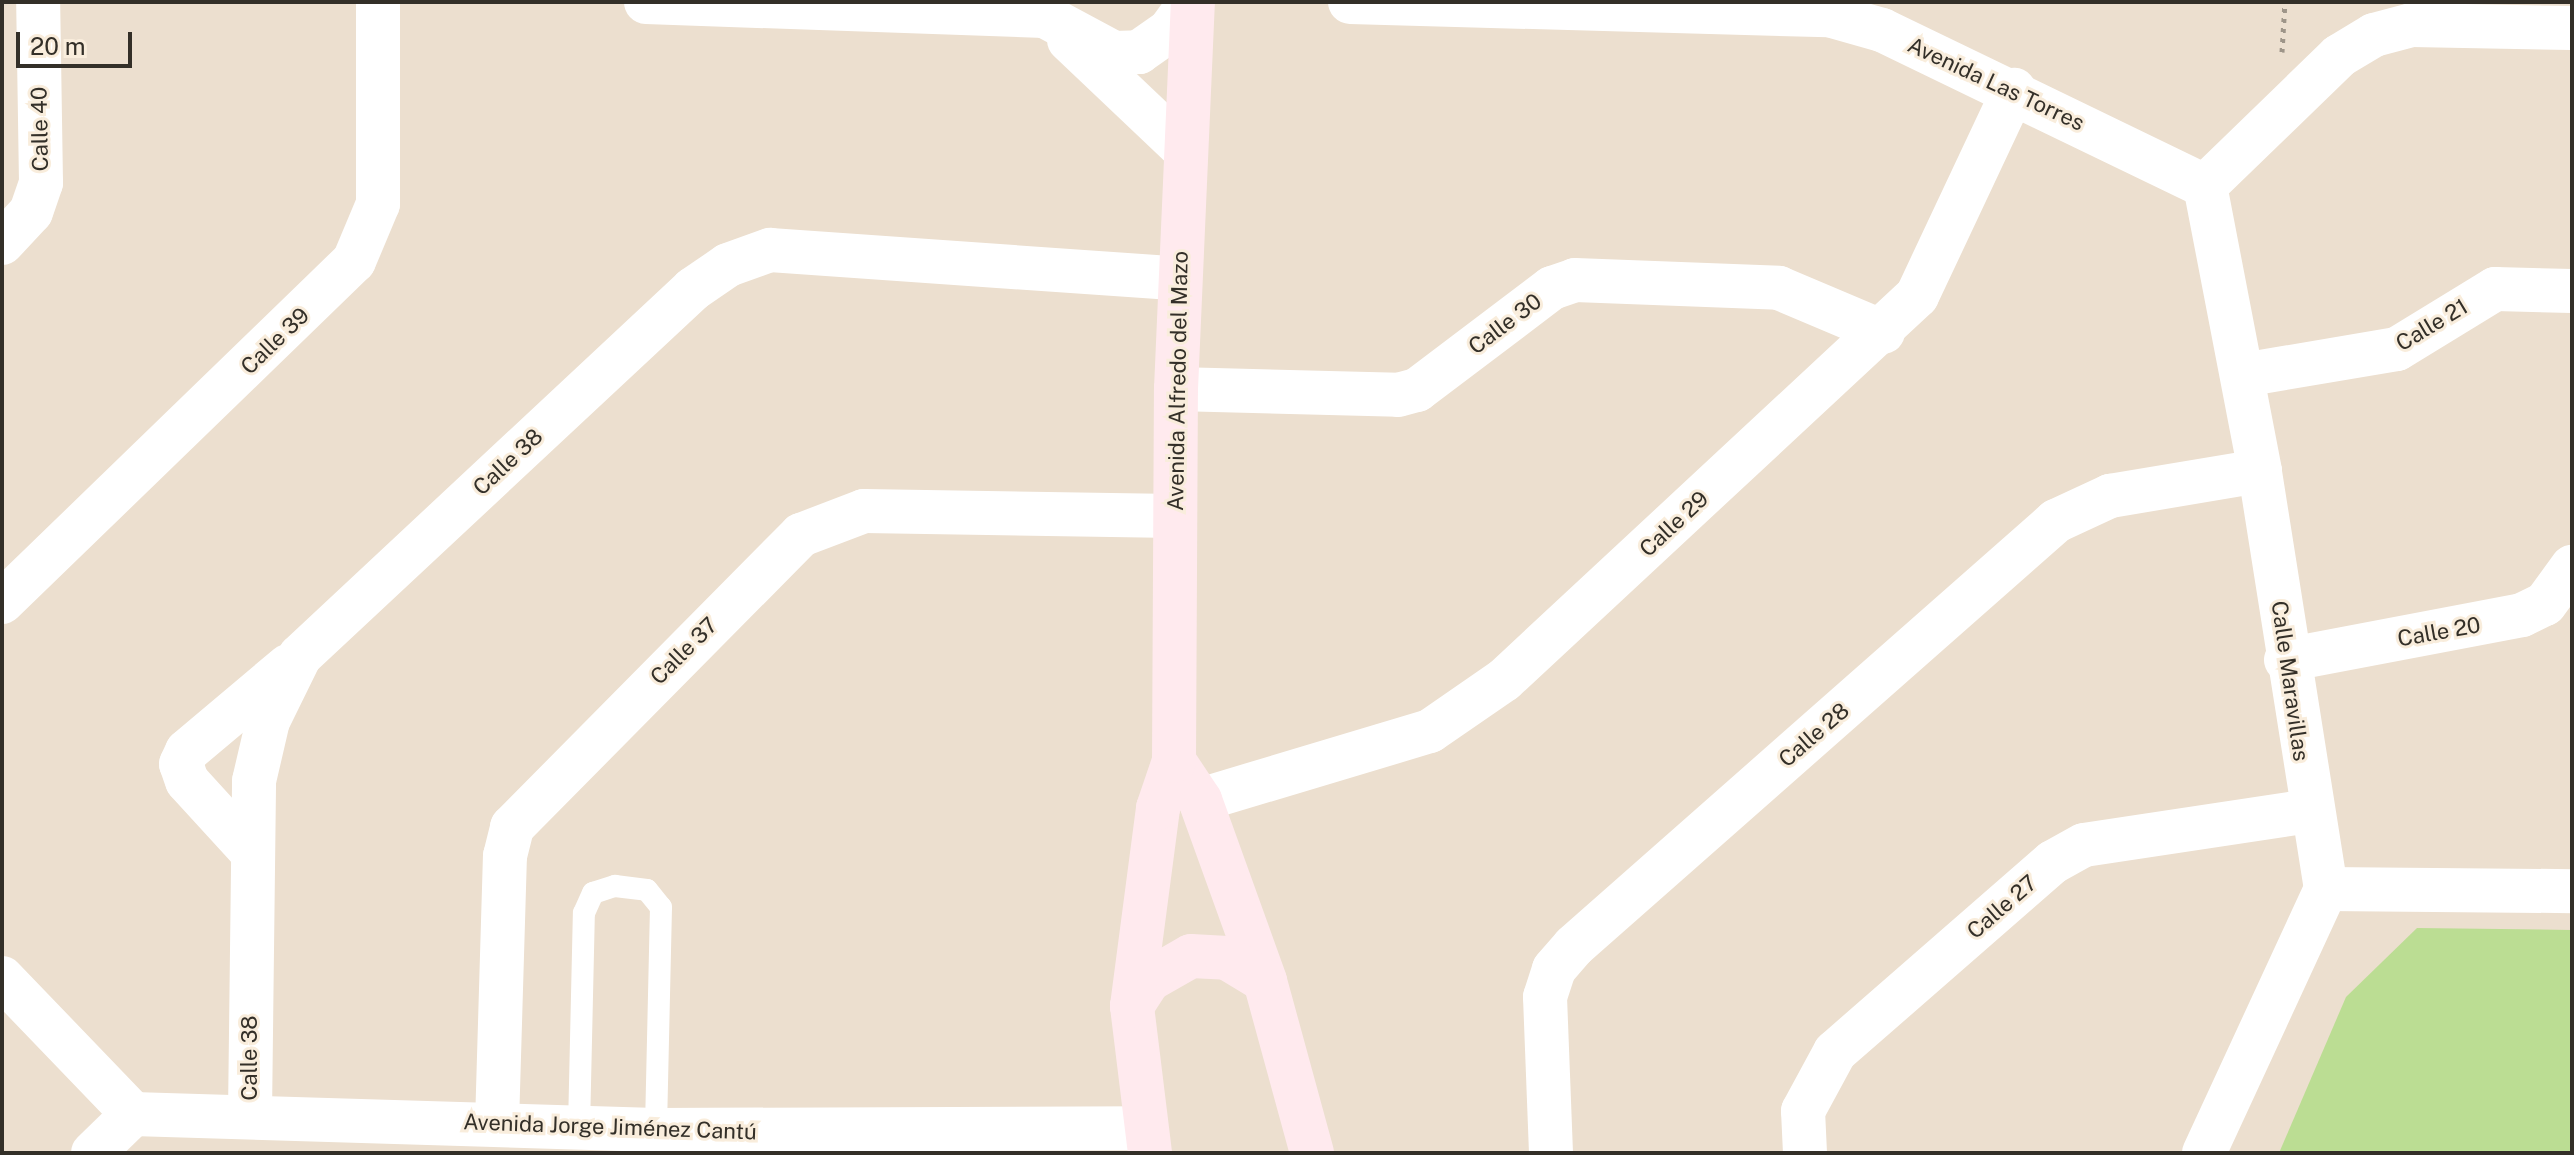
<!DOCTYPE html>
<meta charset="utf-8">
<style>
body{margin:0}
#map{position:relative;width:2574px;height:1155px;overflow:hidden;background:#ecdfcf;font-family:"Public Sans",sans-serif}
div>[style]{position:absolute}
.green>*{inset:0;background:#bbdd93}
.path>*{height:5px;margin-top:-2.5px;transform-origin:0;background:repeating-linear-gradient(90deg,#9e9589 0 4px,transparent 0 10px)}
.lane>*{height:22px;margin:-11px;padding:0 11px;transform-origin:11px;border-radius:11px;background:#fff}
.street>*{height:44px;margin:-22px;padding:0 22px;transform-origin:22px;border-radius:22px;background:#fff}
.secondary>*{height:44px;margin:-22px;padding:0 22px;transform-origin:22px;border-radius:22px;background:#ffeaee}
span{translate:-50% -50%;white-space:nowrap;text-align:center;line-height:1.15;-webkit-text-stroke:6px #f9eddc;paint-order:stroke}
.street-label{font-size:22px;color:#332f28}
.frame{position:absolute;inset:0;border:4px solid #332f28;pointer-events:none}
.scale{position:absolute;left:16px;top:32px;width:116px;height:36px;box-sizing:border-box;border:4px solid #332f28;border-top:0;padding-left:10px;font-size:24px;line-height:28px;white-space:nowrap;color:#332f28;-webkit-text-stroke:6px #f9eddc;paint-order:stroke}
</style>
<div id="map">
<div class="green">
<i style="clip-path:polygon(2417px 928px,2572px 930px,2572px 1153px,2279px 1153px,2346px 997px)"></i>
</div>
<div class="path">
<i style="left:2282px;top:52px;width:50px;rotate:-86.6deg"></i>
</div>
<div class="lane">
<i style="left:579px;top:1128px;width:215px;rotate:-88.7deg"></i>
<i style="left:584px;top:913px;width:22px;rotate:-66deg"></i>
<i style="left:593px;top:893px;width:23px;rotate:-18deg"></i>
<i style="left:615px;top:886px;width:32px;rotate:7deg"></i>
<i style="left:647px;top:890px;width:22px;rotate:51deg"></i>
<i style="left:661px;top:907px;width:223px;rotate:91.3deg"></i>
</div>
<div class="street">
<i style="left:646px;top:2px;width:399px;rotate:2deg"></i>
<i style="left:1045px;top:16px;width:78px;rotate:28.2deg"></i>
<i style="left:1114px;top:53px;width:25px;rotate:-2deg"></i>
<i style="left:1139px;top:52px;width:38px;rotate:-35deg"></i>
<i style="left:1170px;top:30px;width:34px;rotate:-54deg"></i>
<i style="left:1350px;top:2px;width:479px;rotate:1.6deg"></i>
<i style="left:1829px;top:15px;width:55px;rotate:15.8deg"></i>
<i style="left:1882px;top:30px;width:359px;rotate:25.8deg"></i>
<i style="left:1069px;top:40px;width:158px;rotate:43.5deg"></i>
<i style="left:2205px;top:186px;width:187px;rotate:-44.1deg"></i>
<i style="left:2339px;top:56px;width:41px;rotate:-31deg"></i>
<i style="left:2374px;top:35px;width:39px;rotate:-15deg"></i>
<i style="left:2412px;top:25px;width:160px;rotate:1.1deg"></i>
<i style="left:2px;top:243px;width:42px;rotate:-46.9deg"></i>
<i style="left:31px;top:212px;width:31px;rotate:-71deg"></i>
<i style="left:41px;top:183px;width:181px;rotate:-90.9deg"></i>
<i style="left:2243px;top:375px;width:156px;rotate:-9.6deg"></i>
<i style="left:2397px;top:349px;width:115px;rotate:-31.5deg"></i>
<i style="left:2495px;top:289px;width:77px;rotate:1.5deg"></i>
<i style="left:1176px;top:389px;width:222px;rotate:1.5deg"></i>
<i style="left:1398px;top:395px;width:20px;rotate:-15deg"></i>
<i style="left:1417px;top:390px;width:169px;rotate:-37.1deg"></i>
<i style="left:1552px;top:288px;width:24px;rotate:-19deg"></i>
<i style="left:1575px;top:280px;width:204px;rotate:2.2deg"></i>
<i style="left:1779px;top:288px;width:113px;rotate:22.9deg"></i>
<i style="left:2px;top:602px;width:490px;rotate:-44.1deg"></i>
<i style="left:354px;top:261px;width:62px;rotate:-67.2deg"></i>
<i style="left:378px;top:204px;width:202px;rotate:-90deg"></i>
<i style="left:2286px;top:660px;width:240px;rotate:-10.8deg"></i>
<i style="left:2522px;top:615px;width:25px;rotate:-26deg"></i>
<i style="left:2545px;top:604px;width:46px;rotate:-53.9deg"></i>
<i style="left:1200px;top:800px;width:240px;rotate:-16.7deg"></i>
<i style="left:1430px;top:731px;width:90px;rotate:-34.6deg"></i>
<i style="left:1504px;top:680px;width:564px;rotate:-42.92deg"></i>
<i style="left:1917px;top:296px;width:228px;rotate:-64.8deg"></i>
<i style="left:250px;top:850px;width:93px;rotate:-132.4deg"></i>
<i style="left:187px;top:781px;width:18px;rotate:-109deg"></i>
<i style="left:181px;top:764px;width:14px;rotate:-65deg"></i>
<i style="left:187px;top:751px;width:132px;rotate:-40.1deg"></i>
<i style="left:2326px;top:889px;width:246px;rotate:0.5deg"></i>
<i style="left:2px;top:978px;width:189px;rotate:46.1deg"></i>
<i style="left:250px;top:1114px;width:333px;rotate:-89.3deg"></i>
<i style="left:254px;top:781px;width:62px;rotate:-76.9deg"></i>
<i style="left:268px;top:721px;width:72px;rotate:-63.8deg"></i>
<i style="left:300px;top:656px;width:538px;rotate:-43.04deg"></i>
<i style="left:693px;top:289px;width:42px;rotate:-34.4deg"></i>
<i style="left:728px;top:265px;width:45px;rotate:-19.7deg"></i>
<i style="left:770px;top:250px;width:411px;rotate:4deg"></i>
<i style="left:497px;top:1124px;width:268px;rotate:-88.3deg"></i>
<i style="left:505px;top:856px;width:30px;rotate:-76deg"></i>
<i style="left:512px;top:827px;width:411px;rotate:-45.3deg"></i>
<i style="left:801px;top:535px;width:67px;rotate:-20.9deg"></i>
<i style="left:864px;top:511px;width:311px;rotate:0.9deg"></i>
<i style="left:93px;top:1153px;width:56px;rotate:-44.3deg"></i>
<i style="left:133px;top:1114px;width:523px;rotate:1.75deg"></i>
<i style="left:656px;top:1130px;width:487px;rotate:-0.2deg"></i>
<i style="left:1551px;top:1153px;width:156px;rotate:-92.2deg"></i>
<i style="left:1545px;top:997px;width:29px;rotate:-72deg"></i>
<i style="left:1554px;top:969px;width:30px;rotate:-49deg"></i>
<i style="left:1574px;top:946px;width:643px;rotate:-41.4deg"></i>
<i style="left:2056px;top:521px;width:60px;rotate:-24.8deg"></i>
<i style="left:2110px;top:496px;width:152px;rotate:-9.5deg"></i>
<i style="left:1805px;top:1153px;width:42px;rotate:-92.7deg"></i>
<i style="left:1803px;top:1111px;width:67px;rotate:-61.5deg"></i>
<i style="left:1835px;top:1052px;width:289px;rotate:-41.1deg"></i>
<i style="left:2053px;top:862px;width:35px;rotate:-29deg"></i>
<i style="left:2084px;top:845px;width:228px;rotate:-8.6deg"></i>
<i style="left:2204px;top:1153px;width:291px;rotate:-65.2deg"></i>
<i style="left:2326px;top:889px;width:423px;rotate:-99deg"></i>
<i style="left:2260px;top:471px;width:290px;rotate:-100.9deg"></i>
</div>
<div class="secondary">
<i style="left:1174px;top:761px;width:47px;rotate:56.3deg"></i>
<i style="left:1200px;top:800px;width:192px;rotate:70.2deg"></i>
<i style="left:1265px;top:981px;width:178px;rotate:74.7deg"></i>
<i style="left:1132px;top:1006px;width:31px;rotate:-57deg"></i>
<i style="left:1149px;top:980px;width:48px;rotate:-29.7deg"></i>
<i style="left:1191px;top:956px;width:36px;rotate:3deg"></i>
<i style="left:1227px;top:958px;width:44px;rotate:31.2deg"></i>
<i style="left:1150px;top:1153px;width:148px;rotate:-97deg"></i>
<i style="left:1132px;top:1006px;width:200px;rotate:-82.5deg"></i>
<i style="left:1158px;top:808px;width:50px;rotate:-71.2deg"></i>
<i style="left:1174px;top:761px;width:372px;rotate:-89.7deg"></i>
<i style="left:1176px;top:389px;width:387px;rotate:-87.5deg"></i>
</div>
<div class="street-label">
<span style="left:1996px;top:84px;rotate:25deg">Avenida Las Torres</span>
<span style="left:40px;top:129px;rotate:-91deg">Calle 40</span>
<span style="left:1505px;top:324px;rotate:-37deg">Calle 30</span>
<span style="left:2432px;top:325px;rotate:-31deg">Calle 21</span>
<span style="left:275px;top:341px;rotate:-44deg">Calle 39</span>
<span style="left:1178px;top:381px;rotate:-89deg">Avenida Alfredo del Mazo</span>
<span style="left:508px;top:462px;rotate:-43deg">Calle 38</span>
<span style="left:1674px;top:524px;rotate:-43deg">Calle 29</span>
<span style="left:2439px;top:632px;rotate:-10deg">Calle 20</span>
<span style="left:684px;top:651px;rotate:-45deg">Calle 37</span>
<span style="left:2290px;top:681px;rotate:82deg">Calle Maravillas</span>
<span style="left:1814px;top:735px;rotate:-41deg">Calle 28</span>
<span style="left:2002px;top:907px;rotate:-41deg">Calle 27</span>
<span style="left:250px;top:1058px;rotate:-90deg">Calle 38</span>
<span style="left:610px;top:1127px;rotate:2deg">Avenida Jorge Jiménez Cantú</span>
</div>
<div class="frame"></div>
<div class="scale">20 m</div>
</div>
